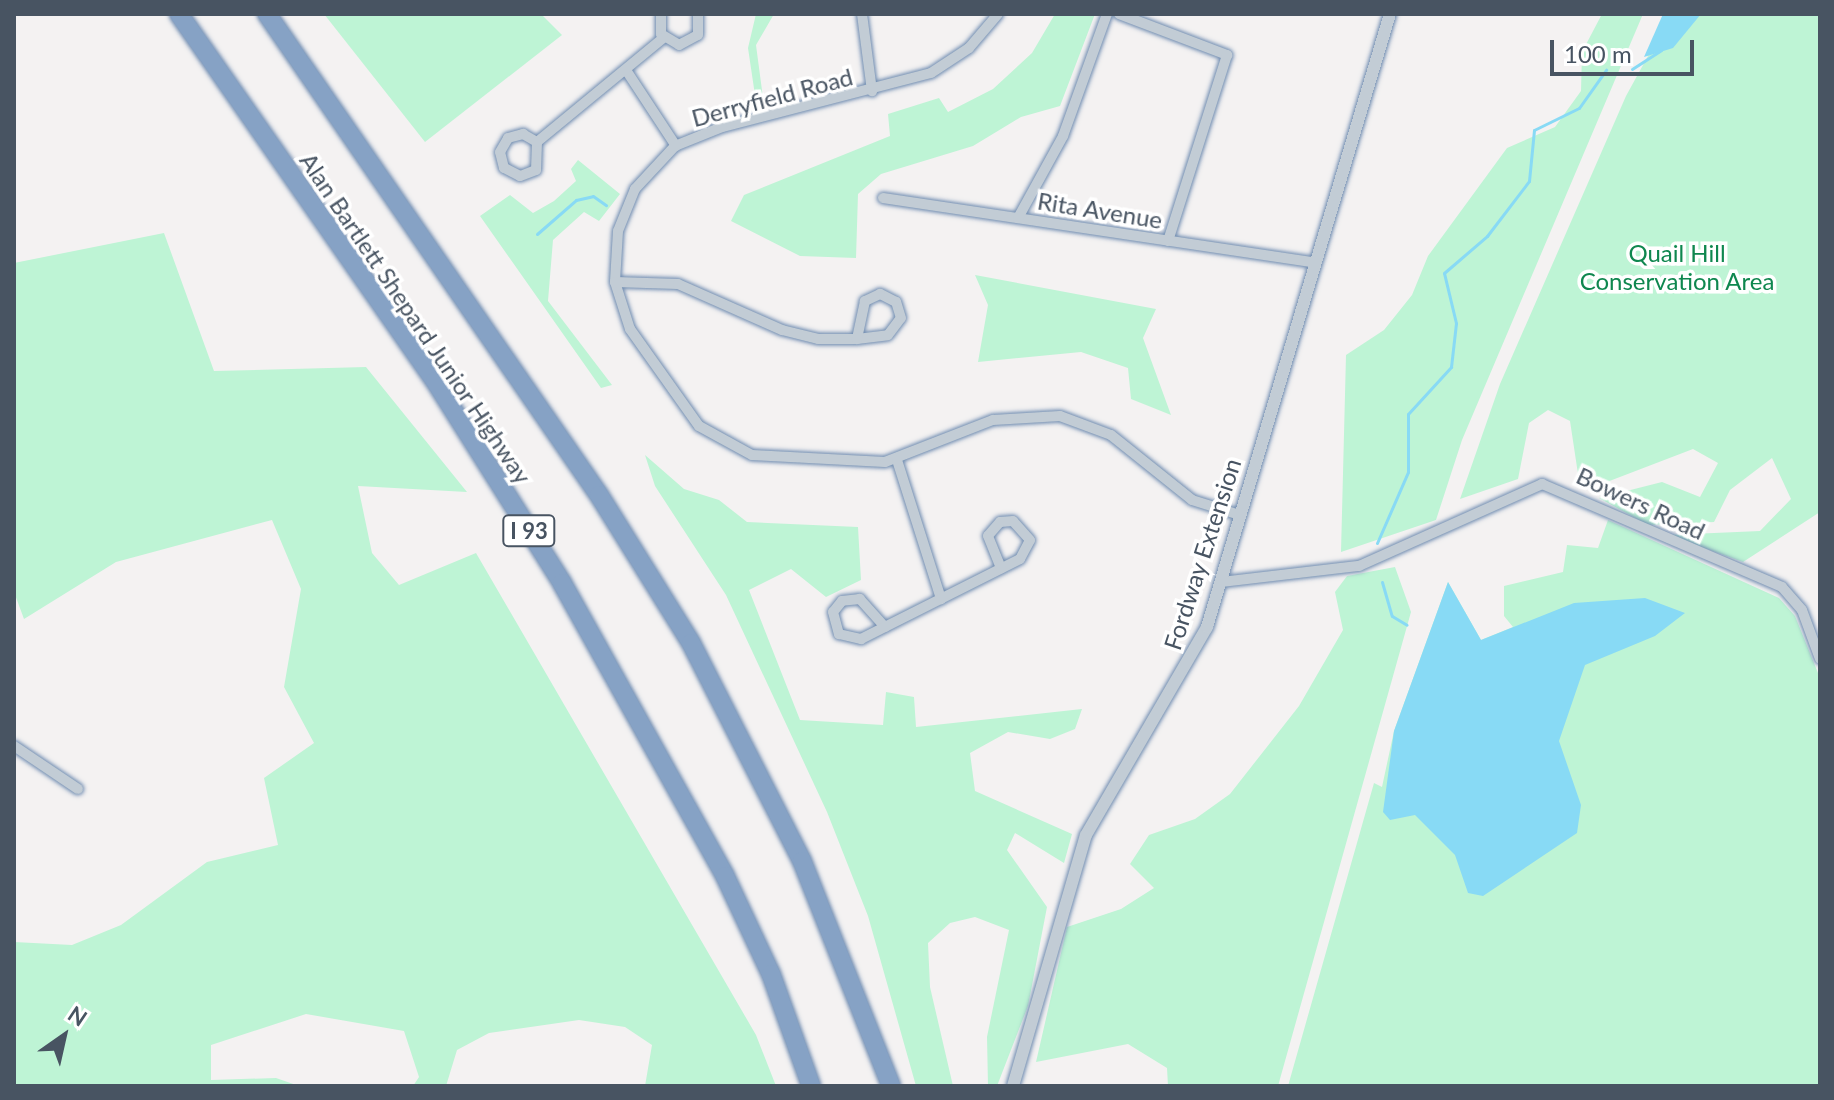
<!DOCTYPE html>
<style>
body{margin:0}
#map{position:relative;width:1834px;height:1100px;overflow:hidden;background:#f4f2f2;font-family:Lato,sans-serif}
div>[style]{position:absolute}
.green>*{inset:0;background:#bef4d5}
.water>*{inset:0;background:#88daf5}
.stream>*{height:3px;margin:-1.5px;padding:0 1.5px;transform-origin:1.5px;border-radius:1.5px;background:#88daf5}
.roads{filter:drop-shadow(0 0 2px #718db1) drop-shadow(0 0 2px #718db1)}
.minor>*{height:10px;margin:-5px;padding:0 5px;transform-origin:5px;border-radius:5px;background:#c2ccd5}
.tertiary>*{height:12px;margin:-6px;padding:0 6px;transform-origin:6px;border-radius:6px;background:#c2ccd5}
.motorway>*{height:18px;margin:-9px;padding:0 9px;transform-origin:9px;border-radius:9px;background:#86a2c5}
span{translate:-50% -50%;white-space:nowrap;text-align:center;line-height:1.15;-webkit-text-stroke:7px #fff;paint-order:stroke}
.shield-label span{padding:2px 6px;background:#fff;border:2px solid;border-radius:6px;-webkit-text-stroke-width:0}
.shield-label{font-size:22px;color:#485462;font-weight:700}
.street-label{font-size:24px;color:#485462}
.park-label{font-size:24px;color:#0f874f}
.frame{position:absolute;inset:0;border:16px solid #485462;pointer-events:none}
.north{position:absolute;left:24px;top:996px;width:80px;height:80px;-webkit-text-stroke:6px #fff;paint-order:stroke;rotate:34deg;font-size:22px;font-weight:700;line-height:32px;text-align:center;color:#485462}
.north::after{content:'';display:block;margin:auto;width:28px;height:36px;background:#485462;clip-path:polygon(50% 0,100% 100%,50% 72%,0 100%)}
.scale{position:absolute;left:1550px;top:40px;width:144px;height:36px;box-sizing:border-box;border:4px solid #485462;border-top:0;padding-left:10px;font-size:24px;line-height:28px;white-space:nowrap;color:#485462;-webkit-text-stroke:6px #fff;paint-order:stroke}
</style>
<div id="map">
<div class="green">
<i style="clip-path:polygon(324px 14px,541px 14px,562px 35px,425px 142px)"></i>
<i style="clip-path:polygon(756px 14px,774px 14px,756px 45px,763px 98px,756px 102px,748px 48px)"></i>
<i style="clip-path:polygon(1055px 14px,1095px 14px,1060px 106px,1021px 117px,973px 146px,881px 174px,858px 194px,856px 258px,800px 256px,731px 221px,744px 195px,890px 136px,888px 114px,939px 98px,948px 112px,993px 89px,1032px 53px)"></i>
<i style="clip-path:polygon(1602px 14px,1643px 14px,1462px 440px,1436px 520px,1341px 552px,1346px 355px,1384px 330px,1412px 295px,1428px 256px,1507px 148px,1555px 127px,1581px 91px,1582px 52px)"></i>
<i style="clip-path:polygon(1671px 14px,1820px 14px,1820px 512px,1743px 562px,1668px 535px,1760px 531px,1791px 499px,1772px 458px,1730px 490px,1714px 522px,1648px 525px,1599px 498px,1662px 482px,1700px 497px,1718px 463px,1693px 449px,1599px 485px,1578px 474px,1570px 421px,1548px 410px,1529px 423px,1518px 479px,1460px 499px,1500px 384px,1626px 96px)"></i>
<i style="clip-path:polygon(578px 160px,620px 194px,599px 221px,584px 212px,553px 240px,548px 301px,612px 385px,601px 388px,480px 216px,510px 195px,533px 213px,554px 201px,576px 181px,571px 169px)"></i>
<i style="clip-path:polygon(164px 233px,214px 371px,366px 367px,467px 492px,358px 486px,372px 553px,399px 585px,476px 553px,756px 1035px,776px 1086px,645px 1086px,652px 1045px,625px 1027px,579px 1020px,489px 1033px,457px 1050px,446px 1086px,413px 1086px,419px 1077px,404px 1031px,306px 1014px,211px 1045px,211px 1080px,276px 1078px,299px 1086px,14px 1086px,14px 942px,72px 945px,121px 925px,207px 862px,278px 845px,264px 778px,314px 743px,284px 687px,301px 589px,272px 520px,116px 562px,24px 619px,14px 592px,14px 263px)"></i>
<i style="clip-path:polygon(975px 275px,1156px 309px,1143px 338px,1171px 415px,1131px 399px,1128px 368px,1081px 352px,978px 362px,988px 305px)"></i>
<i style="clip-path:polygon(645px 455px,684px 489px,719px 500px,747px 522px,858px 527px,861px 580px,826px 597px,791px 569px,749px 590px,800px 720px,883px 725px,886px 692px,914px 697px,916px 727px,1082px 709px,1075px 729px,1050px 739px,1008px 732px,970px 753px,975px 791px,1072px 834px,1064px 863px,1015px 833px,1007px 850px,1047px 907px,1028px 1006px,997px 1086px,988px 1086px,987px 1037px,1009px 930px,975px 917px,950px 923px,928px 943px,930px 987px,953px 1086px,916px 1086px,868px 916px,827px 812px,726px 595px,655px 486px)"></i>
<i style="clip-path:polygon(1608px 520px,1779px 598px,1795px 616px,1820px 678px,1820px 1086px,1288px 1086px,1374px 783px,1382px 787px,1394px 731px,1448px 582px,1481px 640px,1513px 627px,1504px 616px,1504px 586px,1563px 572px,1567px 545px,1598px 548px)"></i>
<i style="clip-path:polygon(1395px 567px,1411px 612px,1278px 1086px,1168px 1086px,1167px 1068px,1128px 1044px,1036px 1062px,1067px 927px,1121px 909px,1154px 888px,1130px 864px,1149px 835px,1195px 819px,1230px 794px,1299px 706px,1343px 630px,1335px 592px,1347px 576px)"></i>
</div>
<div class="water">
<i style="clip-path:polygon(1663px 14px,1701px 14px,1673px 48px,1644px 57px)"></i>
<i style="clip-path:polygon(1448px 582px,1481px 640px,1574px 603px,1645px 598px,1685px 613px,1655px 636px,1585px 665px,1559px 741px,1581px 805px,1577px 833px,1483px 896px,1468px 893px,1455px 855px,1415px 815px,1390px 820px,1383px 812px,1394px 731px)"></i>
</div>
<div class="stream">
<i style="left:1632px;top:69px;width:35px;rotate:-33deg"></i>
<i style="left:537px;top:234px;width:52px;rotate:-41.1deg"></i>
<i style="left:576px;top:200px;width:17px;rotate:-13deg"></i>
<i style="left:593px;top:196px;width:16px;rotate:35deg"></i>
<i style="left:1377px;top:543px;width:77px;rotate:-66.4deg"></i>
<i style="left:1408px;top:472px;width:58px;rotate:-90deg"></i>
<i style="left:1408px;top:414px;width:64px;rotate:-47.5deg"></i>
<i style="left:1451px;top:367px;width:44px;rotate:-83.5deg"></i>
<i style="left:1456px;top:323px;width:51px;rotate:-103.5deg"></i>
<i style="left:1444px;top:273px;width:57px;rotate:-40.7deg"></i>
<i style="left:1487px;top:236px;width:69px;rotate:-52.6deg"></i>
<i style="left:1529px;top:181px;width:51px;rotate:-84.4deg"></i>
<i style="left:1534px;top:130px;width:50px;rotate:-26.1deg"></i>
<i style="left:1579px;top:108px;width:47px;rotate:-54.6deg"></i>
<i style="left:1382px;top:582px;width:35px;rotate:74deg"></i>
<i style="left:1392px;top:616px;width:17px;rotate:31deg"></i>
</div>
<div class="roads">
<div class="minor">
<i style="left:661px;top:14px;width:20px;rotate:90deg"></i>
<i style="left:661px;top:34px;width:21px;rotate:31deg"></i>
<i style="left:679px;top:45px;width:21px;rotate:-28deg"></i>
<i style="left:698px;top:35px;width:21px;rotate:-90deg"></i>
<i style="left:862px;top:14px;width:78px;rotate:82.6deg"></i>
<i style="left:998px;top:14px;width:45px;rotate:130.5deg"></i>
<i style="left:969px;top:48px;width:45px;rotate:146.7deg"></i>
<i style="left:931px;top:73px;width:216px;rotate:165.5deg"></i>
<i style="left:722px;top:127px;width:51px;rotate:158deg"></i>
<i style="left:675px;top:146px;width:59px;rotate:132.9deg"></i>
<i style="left:635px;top:189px;width:45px;rotate:112deg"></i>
<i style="left:618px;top:231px;width:51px;rotate:93.4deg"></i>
<i style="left:615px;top:282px;width:49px;rotate:72.3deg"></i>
<i style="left:630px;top:329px;width:119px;rotate:54.6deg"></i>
<i style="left:699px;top:426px;width:60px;rotate:28.7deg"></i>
<i style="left:752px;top:455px;width:133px;rotate:3deg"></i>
<i style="left:885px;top:462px;width:116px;rotate:-21.3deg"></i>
<i style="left:993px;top:420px;width:67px;rotate:-3.4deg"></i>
<i style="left:1060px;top:416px;width:54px;rotate:20.4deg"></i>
<i style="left:1111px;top:435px;width:104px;rotate:38.7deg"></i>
<i style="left:1192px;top:500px;width:50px;rotate:17.4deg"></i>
<i style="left:1119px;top:14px;width:116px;rotate:20.8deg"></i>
<i style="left:1227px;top:55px;width:195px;rotate:107.6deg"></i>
<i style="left:626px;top:70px;width:91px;rotate:56.7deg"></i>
<i style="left:537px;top:142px;width:28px;rotate:92deg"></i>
<i style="left:536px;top:170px;width:17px;rotate:159deg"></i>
<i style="left:520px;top:176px;width:18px;rotate:-153deg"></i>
<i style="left:504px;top:168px;width:16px;rotate:-104deg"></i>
<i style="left:500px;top:152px;width:16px;rotate:-60deg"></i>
<i style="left:508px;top:138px;width:16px;rotate:-15deg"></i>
<i style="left:523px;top:134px;width:16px;rotate:30deg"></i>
<i style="left:537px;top:142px;width:163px;rotate:-39.5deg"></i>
<i style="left:883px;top:198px;width:433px;rotate:8.5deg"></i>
<i style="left:1018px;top:218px;width:94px;rotate:-61.2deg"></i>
<i style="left:1063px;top:136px;width:130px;rotate:-70.2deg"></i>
<i style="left:615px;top:282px;width:63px;rotate:1.8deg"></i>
<i style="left:678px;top:284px;width:114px;rotate:23.9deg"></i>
<i style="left:782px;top:330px;width:37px;rotate:14deg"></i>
<i style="left:818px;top:339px;width:39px"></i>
<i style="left:857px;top:339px;width:31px;rotate:-7deg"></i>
<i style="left:888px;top:335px;width:21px;rotate:-53deg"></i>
<i style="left:901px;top:318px;width:17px;rotate:-107deg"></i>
<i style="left:896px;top:302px;width:18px;rotate:-153deg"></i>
<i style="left:880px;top:294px;width:17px;rotate:155deg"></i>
<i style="left:865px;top:301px;width:39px;rotate:102deg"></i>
<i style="left:897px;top:460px;width:146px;rotate:72.4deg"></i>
<i style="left:1222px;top:582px;width:138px;rotate:-6.7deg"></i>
<i style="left:1359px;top:566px;width:201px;rotate:-24.1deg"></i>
<i style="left:1542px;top:484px;width:261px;rotate:23.2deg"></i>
<i style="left:1782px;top:587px;width:30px;rotate:49deg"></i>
<i style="left:1802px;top:610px;width:52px;rotate:69.8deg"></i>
<i style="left:885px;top:627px;width:38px;rotate:-132deg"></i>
<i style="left:860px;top:599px;width:18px;rotate:174deg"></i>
<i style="left:842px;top:601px;width:14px;rotate:129deg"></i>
<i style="left:833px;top:612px;width:23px;rotate:75deg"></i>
<i style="left:839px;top:634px;width:23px;rotate:13deg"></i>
<i style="left:861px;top:639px;width:178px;rotate:-26.7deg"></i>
<i style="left:1020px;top:559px;width:21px;rotate:-62deg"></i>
<i style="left:1030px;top:540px;width:25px;rotate:-132deg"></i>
<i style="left:1013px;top:521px;width:13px;rotate:176deg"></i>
<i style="left:1000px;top:522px;width:18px;rotate:131deg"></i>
<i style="left:988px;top:536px;width:35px;rotate:68deg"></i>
<i style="left:14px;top:746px;width:77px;rotate:33.9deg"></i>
</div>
<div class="tertiary">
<i style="left:1013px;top:1086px;width:261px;rotate:-73.8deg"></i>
<i style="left:1086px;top:835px;width:241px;rotate:-59.8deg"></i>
<i style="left:1207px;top:627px;width:640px;rotate:-73.38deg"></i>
</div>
<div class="motorway">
<i style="left:179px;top:14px;width:447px;rotate:55.1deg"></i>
<i style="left:435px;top:381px;width:239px;rotate:57.8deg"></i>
<i style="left:562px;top:583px;width:335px;rotate:60.9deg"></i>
<i style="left:725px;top:876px;width:108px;rotate:64.9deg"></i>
<i style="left:771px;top:974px;width:119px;rotate:70.3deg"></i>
<i style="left:267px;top:14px;width:584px;rotate:55.39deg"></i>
<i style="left:599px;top:495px;width:174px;rotate:58.1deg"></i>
<i style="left:691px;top:643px;width:245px;rotate:63deg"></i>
<i style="left:802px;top:861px;width:242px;rotate:68.4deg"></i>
</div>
</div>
<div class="shield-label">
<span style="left:529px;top:531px">I 93</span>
</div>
<div class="street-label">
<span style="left:772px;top:97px;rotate:-15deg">Derryfield Road</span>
<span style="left:1100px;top:210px;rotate:9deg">Rita Avenue</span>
<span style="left:416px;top:318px;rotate:56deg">Alan Bartlett Shepard Junior Highway</span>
<span style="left:1641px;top:503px;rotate:25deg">Bowers Road</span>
<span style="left:1202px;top:554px;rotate:-72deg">Fordway Extension</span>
</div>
<div class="park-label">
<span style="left:1677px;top:267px">Quail Hill<br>Conservation Area</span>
</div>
<div class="frame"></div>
<div class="north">N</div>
<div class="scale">100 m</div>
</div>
